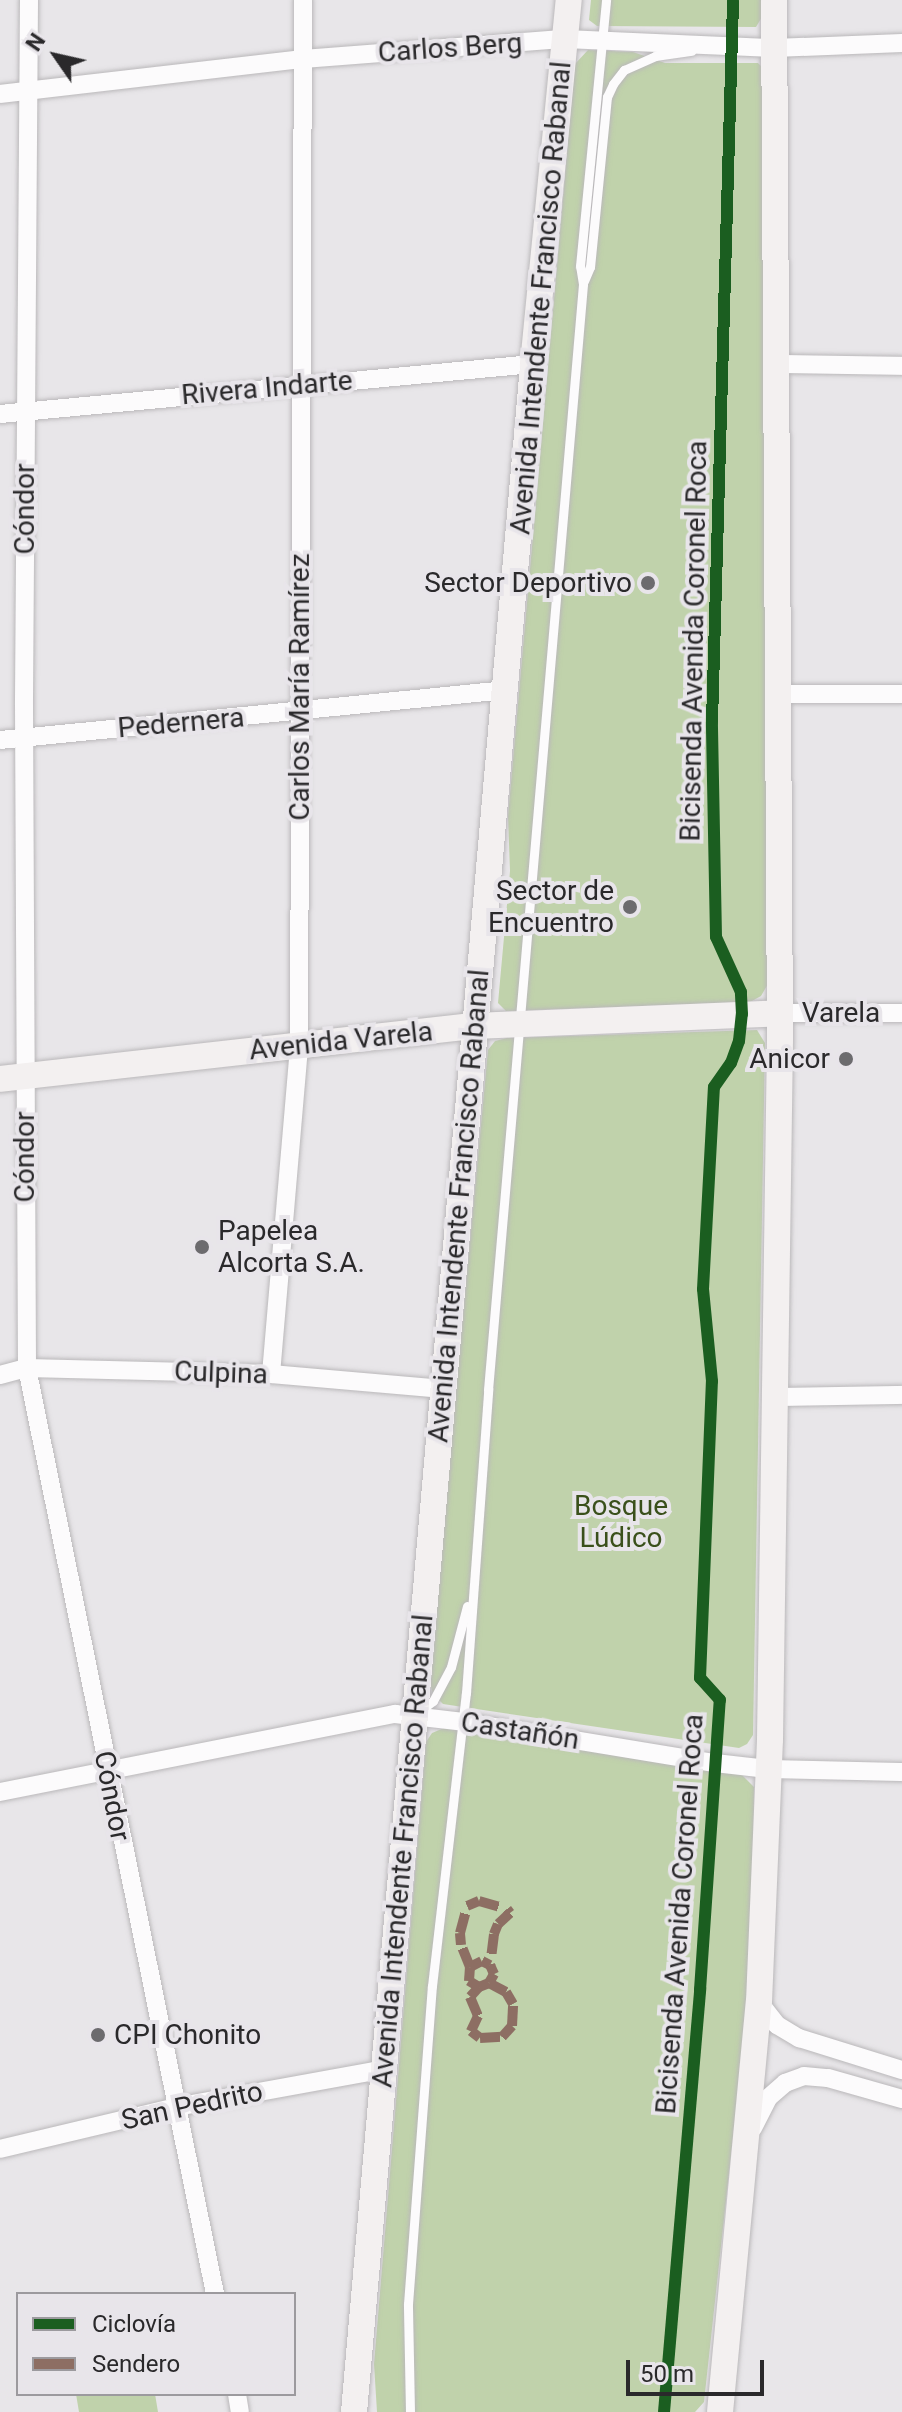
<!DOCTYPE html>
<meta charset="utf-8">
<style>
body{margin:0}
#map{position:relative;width:902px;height:2412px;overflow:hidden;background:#e8e6e9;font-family:Roboto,sans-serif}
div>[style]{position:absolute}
.green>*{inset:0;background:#c0d2ab}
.roads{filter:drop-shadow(0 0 2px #bab8ba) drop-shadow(0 0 2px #bab8ba)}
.service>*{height:9px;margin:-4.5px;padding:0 4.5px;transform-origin:4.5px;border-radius:4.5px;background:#fcfbfc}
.minor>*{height:18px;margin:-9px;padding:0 9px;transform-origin:9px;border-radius:9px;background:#fcfbfc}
.secondary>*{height:26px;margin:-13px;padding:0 13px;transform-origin:13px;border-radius:13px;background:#f3f0f0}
.quiet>*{height:10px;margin-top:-5px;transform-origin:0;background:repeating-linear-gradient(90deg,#8d6e63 0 20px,transparent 0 30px)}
.cycleway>*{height:12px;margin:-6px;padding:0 6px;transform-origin:6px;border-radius:6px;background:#1b5e20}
.dots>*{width:22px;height:22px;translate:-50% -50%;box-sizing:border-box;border:4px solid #e8e5ea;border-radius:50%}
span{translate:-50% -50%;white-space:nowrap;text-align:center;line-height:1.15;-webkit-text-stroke:8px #e8e5ea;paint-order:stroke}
.street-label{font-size:28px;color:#2a292b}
.poi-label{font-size:28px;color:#2a292b}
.right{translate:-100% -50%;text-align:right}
.left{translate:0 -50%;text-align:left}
.park-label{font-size:28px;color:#3a501b}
.legend{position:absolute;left:16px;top:2292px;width:280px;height:104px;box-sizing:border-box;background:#e8e5ea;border:2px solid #9c9a9e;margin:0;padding:10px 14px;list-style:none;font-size:24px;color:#2a292b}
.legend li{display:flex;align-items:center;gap:16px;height:40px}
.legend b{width:40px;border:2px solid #9c9a9e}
.north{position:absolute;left:16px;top:16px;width:80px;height:80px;-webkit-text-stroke:6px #e8e5ea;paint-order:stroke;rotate:304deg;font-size:22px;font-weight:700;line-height:32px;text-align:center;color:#2a292b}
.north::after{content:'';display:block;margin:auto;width:28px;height:36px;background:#2a292b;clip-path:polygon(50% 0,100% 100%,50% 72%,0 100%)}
.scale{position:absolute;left:626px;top:2360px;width:138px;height:36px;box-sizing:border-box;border:4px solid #2a292b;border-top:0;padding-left:10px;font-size:24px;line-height:28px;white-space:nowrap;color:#2a292b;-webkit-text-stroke:6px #e8e5ea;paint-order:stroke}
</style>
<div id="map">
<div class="green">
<i style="clip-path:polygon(591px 0,765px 0,765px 12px,756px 27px,597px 26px,589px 20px)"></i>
<i style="clip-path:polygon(588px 50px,633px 52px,665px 63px,758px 63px,764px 69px,768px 984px,761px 996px,750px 1002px,506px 1011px,498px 1003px,510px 871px,508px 816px,575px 64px)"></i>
<i style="clip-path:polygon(757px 1030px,765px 1043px,753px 1735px,747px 1744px,739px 1748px,443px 1704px,433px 1694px,429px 1679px,488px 1050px,495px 1041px,507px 1038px)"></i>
<i style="clip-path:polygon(444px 1728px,742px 1775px,754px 1787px,751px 2098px,734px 2127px,704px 2402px,695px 2412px,377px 2412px,374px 2364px,426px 1742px,432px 1733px)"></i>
<i style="clip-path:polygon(76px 2394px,155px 2394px,158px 2412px,79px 2412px)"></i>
</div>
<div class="roads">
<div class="service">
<i style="left:584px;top:281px;width:15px;rotate:-67deg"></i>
<i style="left:590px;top:267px;width:171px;rotate:-84.3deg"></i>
<i style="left:607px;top:97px;width:14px;rotate:-65deg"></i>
<i style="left:613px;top:84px;width:18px;rotate:-52deg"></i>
<i style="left:624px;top:70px;width:34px;rotate:-24deg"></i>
<i style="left:655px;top:56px;width:37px;rotate:-8deg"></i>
<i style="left:421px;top:1710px;width:15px;rotate:-37deg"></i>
<i style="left:433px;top:1701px;width:38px;rotate:-62deg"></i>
<i style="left:451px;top:1667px;width:63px;rotate:-75.3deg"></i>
<i style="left:410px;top:2412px;width:108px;rotate:-91.1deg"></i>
<i style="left:408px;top:2304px;width:319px;rotate:-85.7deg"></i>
<i style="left:432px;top:1986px;width:295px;rotate:-83.4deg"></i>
<i style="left:466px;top:1693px;width:304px;rotate:-85.8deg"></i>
<i style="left:488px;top:1390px;width:1110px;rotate:-85.09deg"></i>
<i style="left:583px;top:284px;width:18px;rotate:-99deg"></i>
<i style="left:580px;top:266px;width:267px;rotate:-84.4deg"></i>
</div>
<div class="minor">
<i style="left:29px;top:0;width:705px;rotate:90.41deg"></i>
<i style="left:24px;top:705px;width:663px;rotate:89.74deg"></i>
<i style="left:27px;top:1368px;width:945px;rotate:78.52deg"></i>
<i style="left:0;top:94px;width:305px;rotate:-6.6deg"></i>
<i style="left:303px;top:59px;width:263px;rotate:-4.4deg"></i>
<i style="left:565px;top:39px;width:209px;rotate:2.5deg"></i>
<i style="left:774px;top:48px;width:128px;rotate:-2.2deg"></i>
<i style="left:776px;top:364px;width:126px;rotate:0.9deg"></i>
<i style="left:0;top:414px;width:535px;rotate:-5.36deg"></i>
<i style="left:777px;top:694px;width:125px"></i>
<i style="left:0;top:740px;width:508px;rotate:-5.64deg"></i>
<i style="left:780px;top:1013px;width:122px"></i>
<i style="left:271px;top:1374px;width:329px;rotate:-85.1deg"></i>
<i style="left:299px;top:1046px;width:1046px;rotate:-89.78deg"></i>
<i style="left:0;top:1375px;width:28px;rotate:-15deg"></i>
<i style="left:27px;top:1368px;width:244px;rotate:1.4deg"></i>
<i style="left:271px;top:1374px;width:173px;rotate:5deg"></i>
<i style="left:774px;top:1397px;width:128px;rotate:-0.9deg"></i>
<i style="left:0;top:1792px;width:403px;rotate:-11.2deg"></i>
<i style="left:395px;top:1714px;width:69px;rotate:6.6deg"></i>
<i style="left:464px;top:1722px;width:254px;rotate:9.3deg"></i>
<i style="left:715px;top:1763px;width:53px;rotate:6.5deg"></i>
<i style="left:768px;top:1769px;width:134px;rotate:1.3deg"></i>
<i style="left:759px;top:2002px;width:29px;rotate:52deg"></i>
<i style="left:777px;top:2025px;width:26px;rotate:31deg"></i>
<i style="left:799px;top:2038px;width:108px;rotate:17.3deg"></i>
<i style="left:753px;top:2128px;width:34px;rotate:-63deg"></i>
<i style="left:768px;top:2098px;width:23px;rotate:-41deg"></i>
<i style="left:785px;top:2083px;width:20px;rotate:-20deg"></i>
<i style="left:804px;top:2076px;width:24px;rotate:5deg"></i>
<i style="left:828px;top:2078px;width:77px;rotate:15.8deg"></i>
<i style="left:0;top:2149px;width:181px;rotate:-13.4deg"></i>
<i style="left:176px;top:2107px;width:213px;rotate:-10.3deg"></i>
<i style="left:237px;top:2394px;width:18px;rotate:81deg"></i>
</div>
<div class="secondary">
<i style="left:0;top:1079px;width:478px;rotate:-6.4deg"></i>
<i style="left:475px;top:1026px;width:305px;rotate:-2.4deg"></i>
<i style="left:354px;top:2412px;width:2056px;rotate:-85deg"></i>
<i style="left:533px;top:364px;width:366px;rotate:-84.4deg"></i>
<i style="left:720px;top:2412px;width:412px;rotate:-84.6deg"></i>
<i style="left:759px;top:2002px;width:263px;rotate:-87.6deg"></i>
<i style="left:770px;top:1739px;width:700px;rotate:-89.18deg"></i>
<i style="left:780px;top:1039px;width:1039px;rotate:-90.33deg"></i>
</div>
</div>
<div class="quiet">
<i style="left:470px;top:1967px;width:13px;rotate:-27deg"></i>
<i style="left:482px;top:1961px;width:9px;rotate:27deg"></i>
<i style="left:490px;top:1965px;width:10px;rotate:66deg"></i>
<i style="left:494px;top:1974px;width:10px;rotate:119deg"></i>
<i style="left:489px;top:1983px;width:11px;rotate:158deg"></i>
<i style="left:479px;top:1987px;width:12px;rotate:-149deg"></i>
<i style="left:469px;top:1981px;width:14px;rotate:-86deg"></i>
<i style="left:470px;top:1967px;width:24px;rotate:-112deg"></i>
<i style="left:461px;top:1945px;width:12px;rotate:-95deg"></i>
<i style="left:460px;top:1933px;width:28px;rotate:-75deg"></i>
<i style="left:467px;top:1906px;width:13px;rotate:-23deg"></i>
<i style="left:479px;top:1901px;width:29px;rotate:16deg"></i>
<i style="left:507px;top:1909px;width:5px;rotate:53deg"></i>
<i style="left:510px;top:1913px;width:16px;rotate:137deg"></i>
<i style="left:498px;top:1924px;width:11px;rotate:112deg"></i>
<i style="left:494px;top:1934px;width:31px;rotate:97deg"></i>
<i style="left:479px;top:1987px;width:13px;rotate:132deg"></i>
<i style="left:470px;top:1997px;width:21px;rotate:67deg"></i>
<i style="left:478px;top:2016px;width:17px;rotate:115deg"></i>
<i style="left:471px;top:2031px;width:11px;rotate:38deg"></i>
<i style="left:480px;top:2038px;width:22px;rotate:-3deg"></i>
<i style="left:502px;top:2037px;width:15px;rotate:-48deg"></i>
<i style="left:512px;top:2026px;width:22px;rotate:-87deg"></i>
<i style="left:513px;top:2004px;width:14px;rotate:-120deg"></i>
<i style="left:506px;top:1992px;width:19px;rotate:-152deg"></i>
</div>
<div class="cycleway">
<i style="left:664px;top:2412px;width:424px;rotate:-85.1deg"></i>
<i style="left:700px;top:1990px;width:291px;rotate:-86.1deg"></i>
<i style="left:720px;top:1700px;width:30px;rotate:-132deg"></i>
<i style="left:700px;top:1678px;width:297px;rotate:-87.7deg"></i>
<i style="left:712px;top:1381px;width:92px;rotate:-95.6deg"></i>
<i style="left:703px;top:1289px;width:202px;rotate:-86.9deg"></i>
<i style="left:714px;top:1087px;width:29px;rotate:-55deg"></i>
<i style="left:731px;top:1063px;width:23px;rotate:-70deg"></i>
<i style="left:739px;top:1041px;width:27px;rotate:-84deg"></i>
<i style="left:742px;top:1014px;width:22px;rotate:-93deg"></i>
<i style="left:741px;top:992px;width:60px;rotate:-114.4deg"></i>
<i style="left:716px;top:937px;width:215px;rotate:-91.1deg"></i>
<i style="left:712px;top:722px;width:722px;rotate:-88.33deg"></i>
</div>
<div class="dots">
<i style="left:648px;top:583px;background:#6c6b6e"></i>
<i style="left:630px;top:907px;background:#6c6b6e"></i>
<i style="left:846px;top:1059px;background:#6c6b6e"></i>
<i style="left:202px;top:1247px;background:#6c6b6e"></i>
<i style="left:98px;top:2035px;background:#6c6b6e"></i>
</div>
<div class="street-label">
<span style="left:450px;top:48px;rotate:-4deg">Carlos Berg</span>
<span style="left:541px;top:298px;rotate:-85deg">Avenida Intendente Francisco Rabanal</span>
<span style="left:267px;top:388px;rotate:-5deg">Rivera Indarte</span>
<span style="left:25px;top:509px;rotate:-90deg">Cóndor</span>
<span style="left:694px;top:641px;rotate:-89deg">Bicisenda Avenida Coronel Roca</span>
<span style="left:300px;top:687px;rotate:-90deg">Carlos María Ramírez</span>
<span style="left:181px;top:723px;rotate:-5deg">Pedernera</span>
<span style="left:841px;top:1013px">Varela</span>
<span style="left:341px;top:1041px;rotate:-6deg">Avenida Varela</span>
<span style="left:25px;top:1157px;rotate:-90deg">Cóndor</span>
<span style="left:459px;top:1206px;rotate:-85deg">Avenida Intendente Francisco Rabanal</span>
<span style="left:221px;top:1373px;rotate:2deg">Culpina</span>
<span style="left:520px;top:1731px;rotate:9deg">Castañón</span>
<span style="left:112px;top:1796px;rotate:79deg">Cóndor</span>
<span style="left:403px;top:1851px;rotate:-85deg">Avenida Intendente Francisco Rabanal</span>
<span style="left:680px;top:1914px;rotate:-86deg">Bicisenda Avenida Coronel Roca</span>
<span style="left:192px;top:2106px;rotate:-12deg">San Pedrito</span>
</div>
<div class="poi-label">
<span class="right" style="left:632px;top:583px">Sector Deportivo</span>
<span class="right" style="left:614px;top:907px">Sector de<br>Encuentro</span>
<span class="right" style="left:830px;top:1059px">Anicor</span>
<span class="left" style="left:218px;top:1247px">Papelea<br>Alcorta S.A.</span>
<span class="left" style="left:114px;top:2035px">CPI Chonito</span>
</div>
<div class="park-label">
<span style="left:621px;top:1522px">Bosque<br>Lúdico</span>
</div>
<ul class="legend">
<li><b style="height:10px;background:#1b5e20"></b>Ciclovía</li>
<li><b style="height:10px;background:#8d6e63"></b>Sendero</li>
</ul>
<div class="north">N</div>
<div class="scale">50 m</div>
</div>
